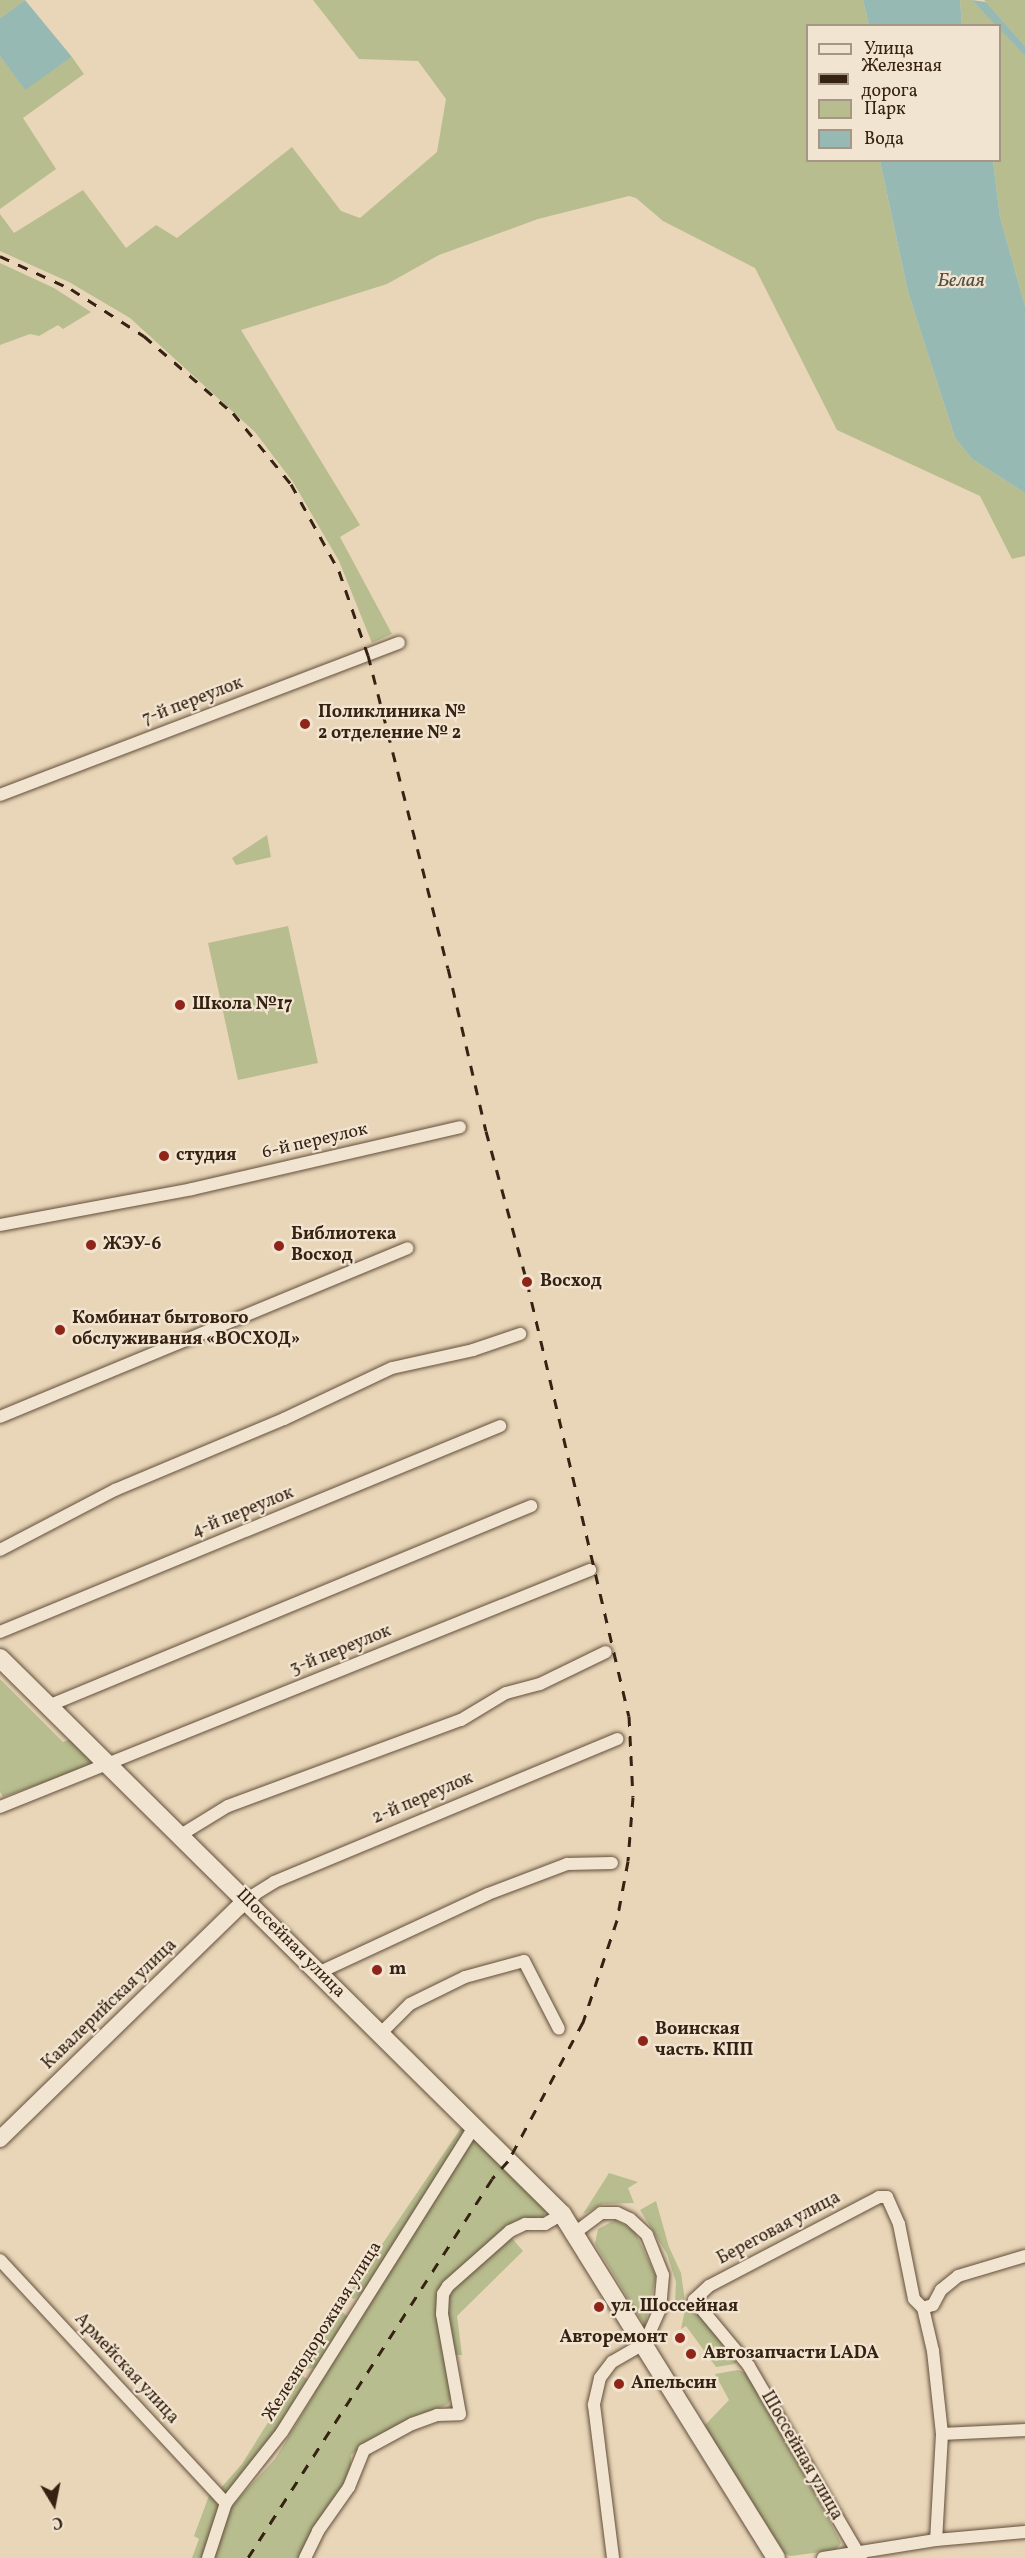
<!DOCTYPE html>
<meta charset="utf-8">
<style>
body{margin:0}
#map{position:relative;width:1025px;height:2558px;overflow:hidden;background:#e9d6b8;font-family:Vollkorn,serif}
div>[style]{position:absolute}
.green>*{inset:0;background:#b7bd8e}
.water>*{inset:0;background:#97b9b3}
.roads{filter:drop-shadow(0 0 2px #634f3c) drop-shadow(0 0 2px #634f3c)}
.minor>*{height:12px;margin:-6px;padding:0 6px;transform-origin:6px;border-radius:6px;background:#f1e4d1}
.tertiary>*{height:16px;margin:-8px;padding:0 8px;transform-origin:8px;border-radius:8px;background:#f1e4d1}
.secondary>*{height:18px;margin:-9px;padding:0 9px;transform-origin:9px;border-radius:9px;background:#f1e4d1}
.rail>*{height:3px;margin-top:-1.5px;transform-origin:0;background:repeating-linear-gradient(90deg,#362212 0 10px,transparent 0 20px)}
.dots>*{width:16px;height:16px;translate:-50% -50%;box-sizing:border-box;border:3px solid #f1e4d1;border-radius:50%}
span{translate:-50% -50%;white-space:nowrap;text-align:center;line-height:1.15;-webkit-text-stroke:4.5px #f1e4d1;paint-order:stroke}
.street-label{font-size:18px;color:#362212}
.poi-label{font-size:18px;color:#362212;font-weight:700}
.left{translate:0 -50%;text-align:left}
.right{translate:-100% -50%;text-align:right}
.water-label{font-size:20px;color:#534f42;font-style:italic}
.legend{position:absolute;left:806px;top:24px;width:195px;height:138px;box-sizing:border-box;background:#f1e4d1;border:2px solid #a69685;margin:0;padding:8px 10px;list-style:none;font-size:18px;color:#362212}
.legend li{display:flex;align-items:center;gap:12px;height:30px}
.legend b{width:30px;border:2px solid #a69685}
.north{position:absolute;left:24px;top:2474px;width:60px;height:60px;-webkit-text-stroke:4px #f1e4d1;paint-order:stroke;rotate:170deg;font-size:16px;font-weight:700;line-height:24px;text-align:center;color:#362212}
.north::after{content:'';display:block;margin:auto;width:21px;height:27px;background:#362212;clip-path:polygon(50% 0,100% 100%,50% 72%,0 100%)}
</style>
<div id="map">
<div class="green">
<i style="clip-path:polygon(0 0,25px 0,0 18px)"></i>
<i style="clip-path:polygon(313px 0,863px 0,869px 25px,808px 26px,808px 160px,880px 161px,908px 292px,955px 438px,972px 459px,1025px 493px,1025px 556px,1012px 559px,980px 496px,837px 430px,755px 268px,663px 221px,636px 198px,629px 196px,538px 219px,439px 255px,387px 284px,241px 330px,360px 525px,340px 537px,392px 634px,372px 643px,339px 561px,293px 482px,255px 432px,130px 318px,69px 282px,0 251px,0 214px,14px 233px,83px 190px,126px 248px,156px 225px,177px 238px,292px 147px,341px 211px,360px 218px,437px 152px,446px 99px,418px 61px,359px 59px)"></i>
<i style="clip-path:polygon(960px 0,972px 0,997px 25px,962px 25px)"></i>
<i style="clip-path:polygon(984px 0,1025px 0,1025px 46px,986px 2px)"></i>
<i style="clip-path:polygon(1000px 29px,1025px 56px,1025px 306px,1000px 217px,993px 161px,1000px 160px)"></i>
<i style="clip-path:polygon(0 56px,25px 89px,72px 57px,84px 74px,23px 118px,56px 169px,0 209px)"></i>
<i style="clip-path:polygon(0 263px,54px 288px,91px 312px,63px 329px,58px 325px,39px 336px,30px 334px,0 345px)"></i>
<i style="clip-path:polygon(267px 835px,271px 857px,236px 865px,232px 858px)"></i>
<i style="clip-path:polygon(288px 926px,318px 1063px,238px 1080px,208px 943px)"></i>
<i style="clip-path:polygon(0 1679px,63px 1742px,70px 1739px,91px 1758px,88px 1767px,3px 1797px,0 1792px)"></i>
<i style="clip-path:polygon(463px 2125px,464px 2133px,364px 2291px,354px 2299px,347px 2296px)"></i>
<i style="clip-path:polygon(472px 2136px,546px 2210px,542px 2219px,522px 2218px,514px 2222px,445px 2287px,453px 2394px,448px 2404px,382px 2433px,351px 2455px,351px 2472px,300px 2558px,214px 2558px,227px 2511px,275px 2459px,315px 2393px,315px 2386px,321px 2377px,324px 2378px)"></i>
<i style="clip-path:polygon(609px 2173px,638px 2182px,628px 2188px,634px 2203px,603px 2204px,583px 2214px)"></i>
<i style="clip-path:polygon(656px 2201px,669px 2247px,681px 2273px,685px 2301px,679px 2303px,675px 2302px,676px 2282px,667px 2254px,640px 2210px)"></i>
<i style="clip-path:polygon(615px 2220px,634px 2230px,656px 2276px,645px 2326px,595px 2244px,598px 2229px)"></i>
<i style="clip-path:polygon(510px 2236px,523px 2251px,457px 2316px,462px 2355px,453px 2355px,445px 2299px,448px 2291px)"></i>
<i style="clip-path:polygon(691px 2303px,737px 2361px,735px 2364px,716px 2367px,686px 2326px,681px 2329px,686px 2305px)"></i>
<i style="clip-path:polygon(341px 2311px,349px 2318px,317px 2368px,304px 2369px,302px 2367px)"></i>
<i style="clip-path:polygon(738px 2370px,747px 2373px,820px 2503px,841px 2543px,836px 2550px,791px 2556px,785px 2554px,704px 2426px,729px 2400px,715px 2374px)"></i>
<i style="clip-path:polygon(299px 2373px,308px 2380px,277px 2431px,227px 2493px,222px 2493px,220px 2489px,242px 2464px)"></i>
<i style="clip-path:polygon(210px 2493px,219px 2507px,203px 2558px,192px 2558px,199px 2539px,194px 2536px)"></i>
</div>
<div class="water">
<i style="clip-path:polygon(25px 0,72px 57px,25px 90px,0 56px,0 18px)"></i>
<i style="clip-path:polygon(863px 0,960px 0,962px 25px,869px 25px)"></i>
<i style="clip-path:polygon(972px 0,986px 2px,1025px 46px,1025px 56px)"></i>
<i style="clip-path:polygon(880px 161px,993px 161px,1000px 217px,1025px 306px,1025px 493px,972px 459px,955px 438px,908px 292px)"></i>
</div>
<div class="roads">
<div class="minor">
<i style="left:0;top:795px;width:427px;rotate:-20.9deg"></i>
<i style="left:0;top:1225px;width:195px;rotate:-10.6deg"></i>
<i style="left:192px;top:1189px;width:275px;rotate:-13deg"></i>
<i style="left:0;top:1417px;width:441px;rotate:-22.5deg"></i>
<i style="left:0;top:1550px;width:130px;rotate:-27.6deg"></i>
<i style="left:115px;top:1490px;width:183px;rotate:-22.8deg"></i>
<i style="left:284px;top:1419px;width:119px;rotate:-25.3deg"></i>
<i style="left:392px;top:1368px;width:83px;rotate:-12.5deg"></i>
<i style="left:473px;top:1350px;width:50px;rotate:-18.8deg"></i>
<i style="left:0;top:1632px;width:541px;rotate:-22.39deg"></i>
<i style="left:48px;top:1706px;width:523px;rotate:-22.49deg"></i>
<i style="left:0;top:1807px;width:636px;rotate:-21.89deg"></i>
<i style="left:179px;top:1836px;width:57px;rotate:-31.5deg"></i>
<i style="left:228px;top:1806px;width:248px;rotate:-20.3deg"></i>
<i style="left:461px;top:1720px;width:52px;rotate:-31deg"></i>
<i style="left:506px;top:1693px;width:35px;rotate:-15deg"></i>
<i style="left:540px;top:1684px;width:73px;rotate:-25.9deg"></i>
<i style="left:247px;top:1899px;width:32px;rotate:-32deg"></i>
<i style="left:274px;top:1882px;width:372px;rotate:-22.6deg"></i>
<i style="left:318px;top:1973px;width:187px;rotate:-24.9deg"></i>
<i style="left:488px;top:1894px;width:85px;rotate:-20.8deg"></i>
<i style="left:567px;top:1864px;width:45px;rotate:-1.3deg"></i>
<i style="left:380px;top:2034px;width:42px;rotate:-45deg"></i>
<i style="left:410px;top:2004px;width:61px;rotate:-26.1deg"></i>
<i style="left:465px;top:1977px;width:61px;rotate:-15.2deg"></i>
<i style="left:524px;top:1961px;width:76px;rotate:62.8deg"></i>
<i style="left:576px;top:2232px;width:31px;rotate:-37deg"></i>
<i style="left:601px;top:2213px;width:16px"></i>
<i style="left:617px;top:2213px;width:14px;rotate:25deg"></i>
<i style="left:630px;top:2219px;width:23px;rotate:43deg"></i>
<i style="left:647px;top:2235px;width:43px;rotate:68.2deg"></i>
<i style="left:663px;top:2275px;width:34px;rotate:95deg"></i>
<i style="left:660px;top:2309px;width:37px;rotate:114deg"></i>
<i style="left:645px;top:2343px;width:38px;rotate:150deg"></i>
<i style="left:612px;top:2362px;width:20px;rotate:127deg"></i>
<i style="left:600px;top:2378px;width:28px;rotate:103deg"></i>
<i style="left:594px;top:2405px;width:154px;rotate:82.9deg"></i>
<i style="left:0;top:2260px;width:332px;rotate:47.1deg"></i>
<i style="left:923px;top:2308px;width:10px;rotate:-17deg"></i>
<i style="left:933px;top:2305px;width:17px;rotate:-62deg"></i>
<i style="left:941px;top:2290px;width:22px;rotate:-39deg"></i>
<i style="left:958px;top:2276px;width:70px;rotate:-16.6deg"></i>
<i style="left:942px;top:2434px;width:83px;rotate:-2.8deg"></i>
<i style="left:208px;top:2558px;width:58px;rotate:-71.9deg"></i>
<i style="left:226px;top:2503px;width:90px;rotate:-51.7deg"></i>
<i style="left:282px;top:2432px;width:360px;rotate:-57.8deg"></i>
<i style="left:305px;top:2558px;width:30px;rotate:-64deg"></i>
<i style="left:318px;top:2531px;width:54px;rotate:-54.8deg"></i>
<i style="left:349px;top:2487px;width:40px;rotate:-68deg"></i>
<i style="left:364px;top:2450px;width:55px;rotate:-28.4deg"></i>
<i style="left:412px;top:2424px;width:27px;rotate:-20deg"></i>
<i style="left:437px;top:2415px;width:23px;rotate:-2deg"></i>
<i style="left:460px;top:2414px;width:102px;rotate:-100.2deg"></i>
<i style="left:442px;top:2314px;width:20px;rotate:-87deg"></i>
<i style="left:443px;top:2294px;width:9px;rotate:-58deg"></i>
<i style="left:448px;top:2286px;width:83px;rotate:-41.6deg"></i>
<i style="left:510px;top:2231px;width:17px;rotate:-25deg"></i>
<i style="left:525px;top:2224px;width:20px"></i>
<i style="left:545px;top:2224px;width:20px;rotate:-30deg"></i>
<i style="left:823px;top:2558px;width:114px;rotate:-9.1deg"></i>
<i style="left:936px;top:2540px;width:89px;rotate:-5.1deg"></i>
<i style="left:861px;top:2558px;width:222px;rotate:-120.3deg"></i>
<i style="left:749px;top:2366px;width:86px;rotate:-129.8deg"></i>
<i style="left:694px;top:2300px;width:21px;rotate:-43deg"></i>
<i style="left:709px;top:2286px;width:192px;rotate:-27.6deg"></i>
<i style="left:879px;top:2197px;width:8px"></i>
<i style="left:887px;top:2197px;width:30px;rotate:66deg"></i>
<i style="left:899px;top:2224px;width:76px;rotate:78.7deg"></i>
<i style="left:914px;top:2299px;width:13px;rotate:45deg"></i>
<i style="left:923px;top:2308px;width:44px;rotate:76.9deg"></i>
<i style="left:933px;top:2351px;width:83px;rotate:83.8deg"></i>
<i style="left:942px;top:2434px;width:106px;rotate:93.2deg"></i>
</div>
<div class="tertiary">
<i style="left:0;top:2139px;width:344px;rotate:-44.2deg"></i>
</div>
<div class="secondary">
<i style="left:0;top:1658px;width:791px;rotate:44.69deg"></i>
<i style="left:562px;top:2214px;width:405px;rotate:58.1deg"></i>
</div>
</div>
<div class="rail">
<i style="left:0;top:256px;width:78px;rotate:24.9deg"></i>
<i style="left:71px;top:289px;width:87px;rotate:32.8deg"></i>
<i style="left:144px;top:336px;width:118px;rotate:40.9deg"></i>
<i style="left:233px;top:413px;width:92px;rotate:50.8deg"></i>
<i style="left:291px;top:484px;width:99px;rotate:61.1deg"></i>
<i style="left:339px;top:571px;width:89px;rotate:71deg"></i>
<i style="left:368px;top:655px;width:323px;rotate:75.7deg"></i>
<i style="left:448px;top:968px;width:167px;rotate:76.9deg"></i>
<i style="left:486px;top:1131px;width:156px;rotate:74.8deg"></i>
<i style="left:527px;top:1282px;width:446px;rotate:76.8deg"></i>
<i style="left:629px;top:1716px;width:81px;rotate:87.2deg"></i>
<i style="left:633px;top:1797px;width:64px;rotate:94.5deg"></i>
<i style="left:628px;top:1861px;width:60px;rotate:100.6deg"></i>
<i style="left:617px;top:1920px;width:108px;rotate:108.4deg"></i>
<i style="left:583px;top:2022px;width:158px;rotate:118.3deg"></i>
<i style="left:508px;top:2161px;width:24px;rotate:132deg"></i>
<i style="left:492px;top:2179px;width:451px;rotate:122.8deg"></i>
</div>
<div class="dots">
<i style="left:305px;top:724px;background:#8f2418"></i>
<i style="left:180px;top:1005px;background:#8f2418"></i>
<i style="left:164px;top:1156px;background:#8f2418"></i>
<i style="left:91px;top:1245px;background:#8f2418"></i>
<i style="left:279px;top:1246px;background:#8f2418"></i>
<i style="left:527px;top:1282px;background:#8f2418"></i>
<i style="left:60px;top:1330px;background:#8f2418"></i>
<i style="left:377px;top:1970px;background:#8f2418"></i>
<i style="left:643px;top:2041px;background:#8f2418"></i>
<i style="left:599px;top:2307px;background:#8f2418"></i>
<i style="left:680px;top:2338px;background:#8f2418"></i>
<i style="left:691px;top:2354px;background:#8f2418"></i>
<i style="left:619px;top:2384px;background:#8f2418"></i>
</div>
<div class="street-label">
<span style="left:193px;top:702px;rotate:-21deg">7-й переулок</span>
<span style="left:315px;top:1142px;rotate:-13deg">6-й переулок</span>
<span style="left:243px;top:1513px;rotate:-22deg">4-й переулок</span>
<span style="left:341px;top:1651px;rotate:-22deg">3-й переулок</span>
<span style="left:423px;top:1799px;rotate:-23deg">2-й переулок</span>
<span style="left:290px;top:1944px;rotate:45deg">Шоссейная улица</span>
<span style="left:110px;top:2005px;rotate:-44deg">Кавалерийская улица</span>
<span style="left:779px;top:2229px;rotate:-28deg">Береговая улица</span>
<span style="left:323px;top:2332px;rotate:-58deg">Железнодорожная улица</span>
<span style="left:126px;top:2369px;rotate:47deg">Армейская улица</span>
<span style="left:801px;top:2456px;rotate:60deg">Шоссейная улица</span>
</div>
<div class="poi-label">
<span class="left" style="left:318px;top:724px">Поликлиника №<br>2 отделение № 2</span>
<span class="left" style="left:192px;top:1005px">Школа №17</span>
<span class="left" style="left:176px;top:1156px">студия</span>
<span class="left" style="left:291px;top:1246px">Библиотека<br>Восход</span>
<span class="left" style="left:103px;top:1245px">ЖЭУ-6</span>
<span class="left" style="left:540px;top:1282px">Восход</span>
<span class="left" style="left:72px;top:1330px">Комбинат бытового<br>обслуживания «ВОСХОД»</span>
<span class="left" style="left:389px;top:1970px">m</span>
<span class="left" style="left:655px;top:2041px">Воинская<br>часть. КПП</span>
<span class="left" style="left:611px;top:2307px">ул. Шоссейная</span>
<span class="right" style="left:668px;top:2338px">Авторемонт</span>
<span class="left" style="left:703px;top:2354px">Автозапчасти LADA</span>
<span class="left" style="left:631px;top:2384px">Апельсин</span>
</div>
<div class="water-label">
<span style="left:961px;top:281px">Белая</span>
</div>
<ul class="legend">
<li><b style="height:8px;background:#f1e4d1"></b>Улица</li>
<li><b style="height:8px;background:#362212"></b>Железная дорога</li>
<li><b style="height:16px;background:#b7bd8e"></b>Парк</li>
<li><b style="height:16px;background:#97b9b3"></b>Вода</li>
</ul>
<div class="north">С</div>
</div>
